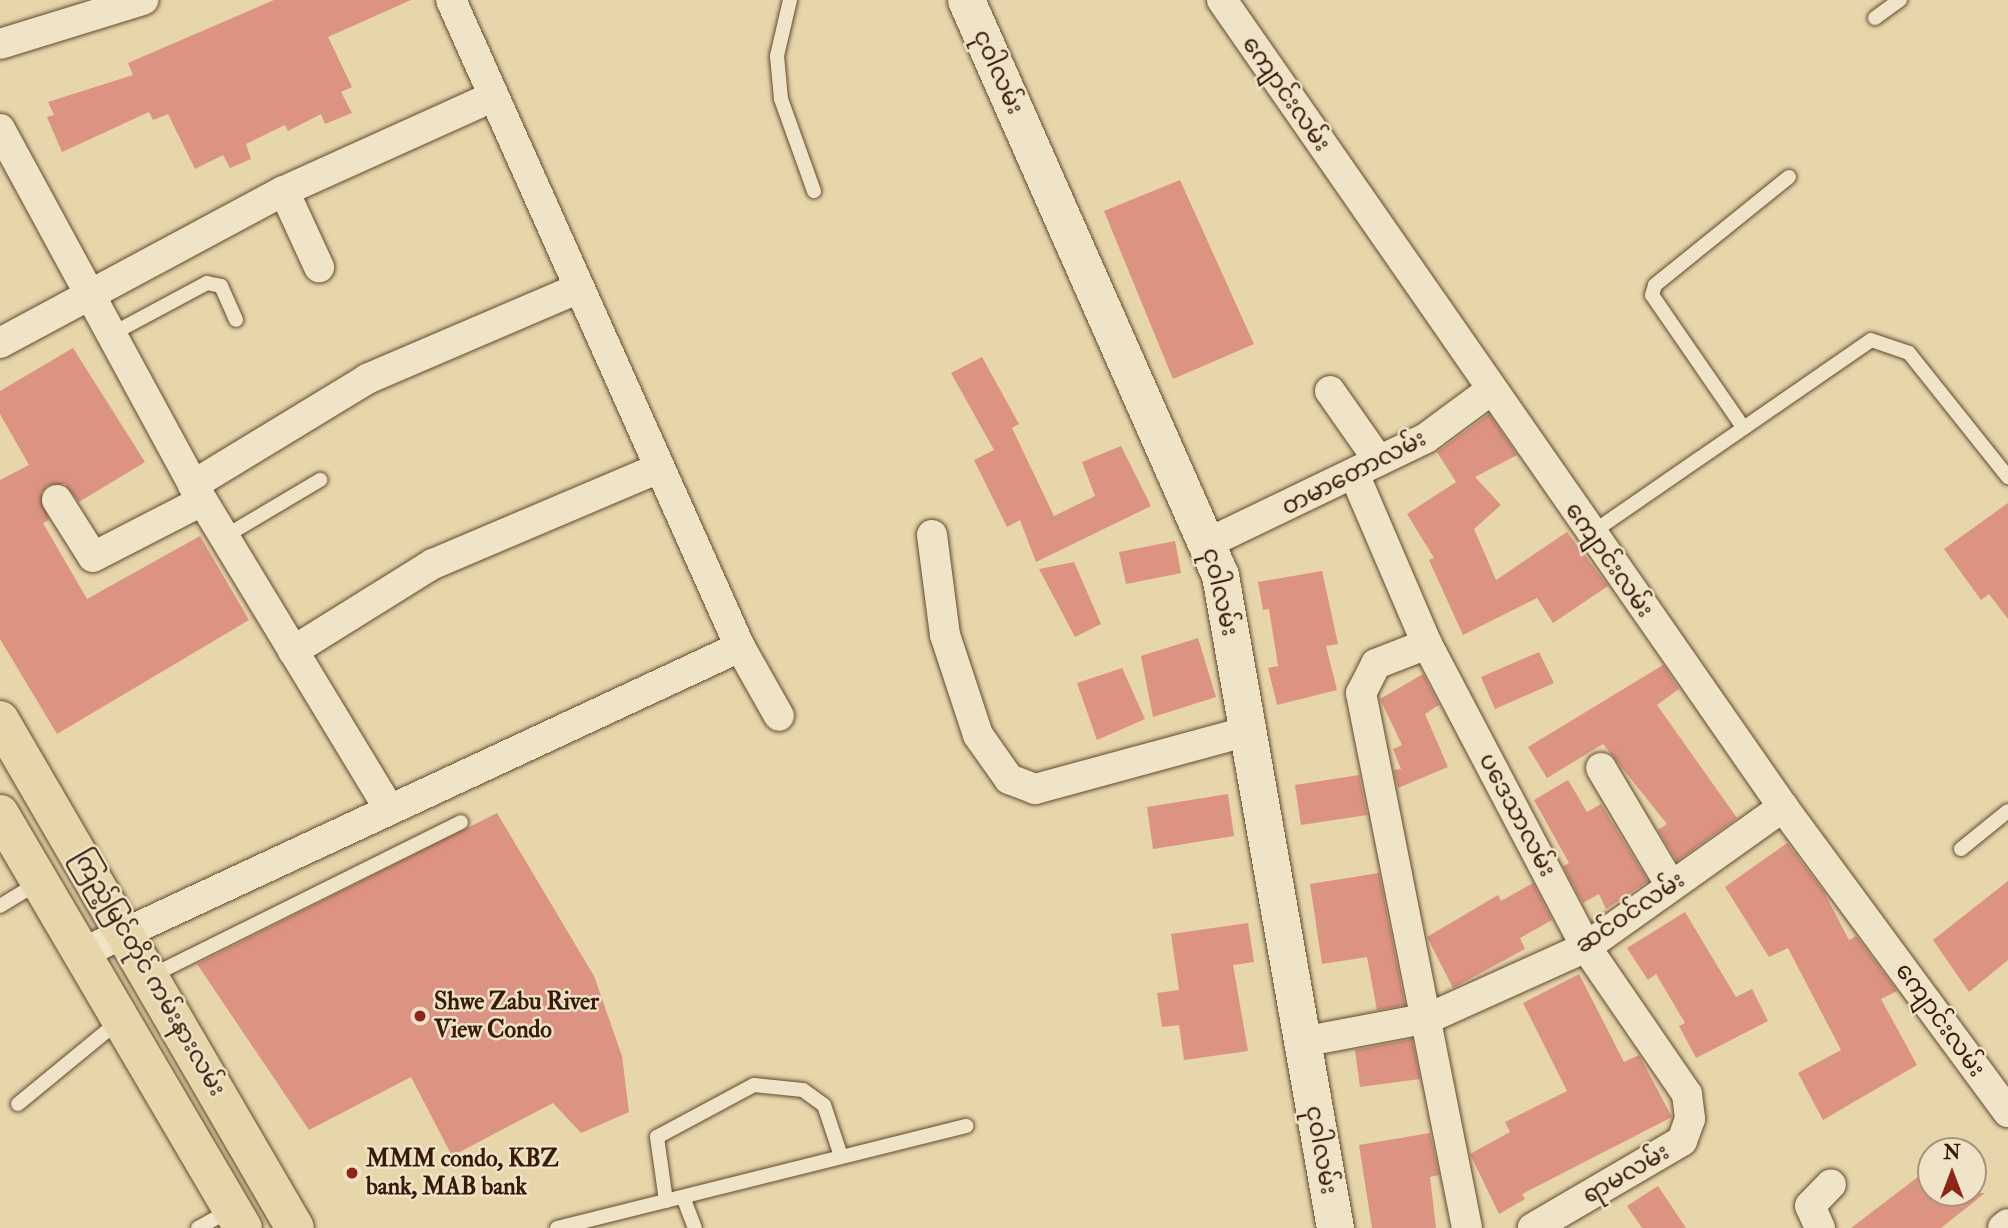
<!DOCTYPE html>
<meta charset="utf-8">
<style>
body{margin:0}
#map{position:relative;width:2008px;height:1228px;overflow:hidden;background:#e7d6aa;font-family:"IM FELL Double Pica","Noto Sans Myanmar",serif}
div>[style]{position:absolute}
.building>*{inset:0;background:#dc9382}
.roads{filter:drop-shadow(0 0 2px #644930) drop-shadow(0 0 2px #644930)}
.service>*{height:14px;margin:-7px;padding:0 7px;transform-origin:7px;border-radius:7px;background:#efe4c8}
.minor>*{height:30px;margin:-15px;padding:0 15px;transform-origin:15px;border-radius:15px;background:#efe4c8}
.tertiary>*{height:37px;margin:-18.5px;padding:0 18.5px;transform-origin:18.5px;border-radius:18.5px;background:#efe4c8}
.primary>*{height:38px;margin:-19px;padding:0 19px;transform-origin:19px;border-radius:19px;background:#e7d6aa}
.dots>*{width:19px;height:19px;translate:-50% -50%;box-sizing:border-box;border:4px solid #efe4c8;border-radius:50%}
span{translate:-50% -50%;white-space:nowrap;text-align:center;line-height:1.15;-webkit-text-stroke:5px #efe4c8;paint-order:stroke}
.street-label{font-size:24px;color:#391a08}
.poi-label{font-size:24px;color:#391a08;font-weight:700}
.left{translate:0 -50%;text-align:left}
.north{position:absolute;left:1917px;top:1137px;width:70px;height:70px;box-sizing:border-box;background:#efe4c8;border:2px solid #a6937b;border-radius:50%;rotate:0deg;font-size:19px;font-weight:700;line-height:28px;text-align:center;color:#391a08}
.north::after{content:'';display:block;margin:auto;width:24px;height:32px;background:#8f2418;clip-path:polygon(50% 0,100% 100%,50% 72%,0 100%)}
</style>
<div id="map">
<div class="building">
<i style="clip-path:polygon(274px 0,411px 0,328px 37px,352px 87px,341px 92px,352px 113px,325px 124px,321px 114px,288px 131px,285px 125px,246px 144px,251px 159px,230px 168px,223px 155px,195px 169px,168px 114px,153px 120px,149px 112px,62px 152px,47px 117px,54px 115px,48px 102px,133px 75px,128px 63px)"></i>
<i style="clip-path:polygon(1180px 180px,1254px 344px,1173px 379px,1104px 211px)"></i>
<i style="clip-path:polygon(73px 348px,145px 462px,79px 502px,65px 484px,48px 485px,41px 493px,49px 520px,43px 523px,87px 599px,200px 536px,249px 620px,57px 734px,0 639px,0 480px,29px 465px,0 414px,0 391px)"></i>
<i style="clip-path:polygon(982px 357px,1019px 424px,1012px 428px,1054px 516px,1095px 496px,1082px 462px,1121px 446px,1151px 506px,1036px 562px,1020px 520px,1007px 527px,974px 460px,994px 450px,951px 373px)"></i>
<i style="clip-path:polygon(1489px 414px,1517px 455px,1475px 477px,1501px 505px,1474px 529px,1496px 580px,1567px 532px,1608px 586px,1553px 623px,1537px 598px,1463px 635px,1429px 560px,1434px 558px,1407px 514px,1456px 482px,1437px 452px)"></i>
<i style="clip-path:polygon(2008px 503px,2008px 619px,1989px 594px,1981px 600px,1944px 549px)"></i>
<i style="clip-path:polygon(1175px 541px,1181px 573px,1126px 584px,1119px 552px)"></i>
<i style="clip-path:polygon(1074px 562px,1101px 624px,1075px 637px,1039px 569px)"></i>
<i style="clip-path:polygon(1322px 571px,1338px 644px,1326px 646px,1337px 690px,1277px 705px,1268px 668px,1278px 666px,1269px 609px,1263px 610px,1258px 582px)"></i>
<i style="clip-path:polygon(1198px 638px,1216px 697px,1153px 717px,1141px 656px)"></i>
<i style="clip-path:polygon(1539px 652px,1554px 683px,1495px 709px,1481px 677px)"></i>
<i style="clip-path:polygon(1663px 665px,1679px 689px,1657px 705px,1737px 818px,1677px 861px,1658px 830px,1667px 824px,1603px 744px,1547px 778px,1528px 747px)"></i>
<i style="clip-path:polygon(1122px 668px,1145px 719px,1097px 740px,1077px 683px)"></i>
<i style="clip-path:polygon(1423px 674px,1439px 705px,1425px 714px,1448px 767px,1398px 788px,1394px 770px,1401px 769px,1393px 749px,1402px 745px,1380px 699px)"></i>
<i style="clip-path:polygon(1359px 775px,1367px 815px,1301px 825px,1295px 785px)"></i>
<i style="clip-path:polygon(1568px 780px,1587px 812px,1601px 804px,1648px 881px,1606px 909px,1599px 894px,1583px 903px,1563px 866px,1569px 863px,1534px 800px)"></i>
<i style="clip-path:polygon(1228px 794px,1234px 836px,1153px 849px,1147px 807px)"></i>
<i style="clip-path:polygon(497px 813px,594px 976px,622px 1056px,629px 1112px,581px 1133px,553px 1103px,452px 1156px,411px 1077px,309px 1130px,197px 964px)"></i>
<i style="clip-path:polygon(1787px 843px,1824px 892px,1849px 940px,1856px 936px,1897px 991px,1881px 999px,1917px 1065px,1823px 1120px,1798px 1073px,1841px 1050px,1788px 948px,1769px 957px,1725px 887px)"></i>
<i style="clip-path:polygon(1379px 873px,1405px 1005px,1377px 1010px,1367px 957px,1322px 964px,1310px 884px)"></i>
<i style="clip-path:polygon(2008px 881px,2008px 960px,1969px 992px,1933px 940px)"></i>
<i style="clip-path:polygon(1533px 883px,1552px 920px,1520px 938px,1525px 949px,1453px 988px,1427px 937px,1498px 895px,1501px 901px)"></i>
<i style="clip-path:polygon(1685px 912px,1736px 997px,1752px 989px,1768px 1021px,1696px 1058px,1679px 1026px,1685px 1023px,1656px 974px,1648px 980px,1627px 948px)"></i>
<i style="clip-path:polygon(1248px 923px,1254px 962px,1233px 965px,1248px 1051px,1184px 1060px,1179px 1025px,1162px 1027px,1157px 993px,1179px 990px,1171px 934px)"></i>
<i style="clip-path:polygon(1579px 974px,1624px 1062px,1639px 1055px,1672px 1117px,1522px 1194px,1525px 1199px,1499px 1214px,1470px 1154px,1510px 1132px,1505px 1122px,1567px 1091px,1523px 1003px)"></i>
<i style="clip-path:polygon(1412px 1039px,1420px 1079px,1360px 1087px,1355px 1050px)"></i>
<i style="clip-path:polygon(1430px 1133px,1439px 1175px,1430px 1177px,1436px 1228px,1372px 1228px,1359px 1145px)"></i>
<i style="clip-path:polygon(1931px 1167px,1931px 1193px,1985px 1193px,1941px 1228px,1851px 1228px)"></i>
<i style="clip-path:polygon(1658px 1186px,1686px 1228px,1642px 1228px,1627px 1206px)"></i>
</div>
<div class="roads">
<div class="service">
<i style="left:790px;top:0;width:57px;rotate:103.1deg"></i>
<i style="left:777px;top:56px;width:43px;rotate:84.7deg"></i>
<i style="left:781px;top:99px;width:98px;rotate:70.3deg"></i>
<i style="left:1875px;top:18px;width:31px;rotate:-36deg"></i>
<i style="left:110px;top:335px;width:110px;rotate:-28.2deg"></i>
<i style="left:207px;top:283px;width:14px;rotate:12deg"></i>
<i style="left:221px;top:286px;width:37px;rotate:66deg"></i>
<i style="left:1743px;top:427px;width:160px;rotate:-124.6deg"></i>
<i style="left:1652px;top:295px;width:10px;rotate:-73deg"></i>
<i style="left:1655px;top:285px;width:172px;rotate:-38.9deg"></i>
<i style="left:1590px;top:534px;width:341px;rotate:-34.6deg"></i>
<i style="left:1871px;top:340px;width:40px;rotate:18.9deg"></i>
<i style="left:1909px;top:353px;width:159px;rotate:51.4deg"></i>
<i style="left:224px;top:537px;width:112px;rotate:-30.7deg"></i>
<i style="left:1961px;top:849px;width:60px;rotate:-39deg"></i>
<i style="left:0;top:906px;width:44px;rotate:-31.2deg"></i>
<i style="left:151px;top:976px;width:346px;rotate:-26.4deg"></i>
<i style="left:18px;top:1104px;width:131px;rotate:-39.4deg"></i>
<i style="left:683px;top:1197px;width:33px;rotate:69deg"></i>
<i style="left:666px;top:1201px;width:65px;rotate:-98deg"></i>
<i style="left:657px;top:1137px;width:110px;rotate:-28.2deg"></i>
<i style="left:754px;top:1085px;width:49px;rotate:5.8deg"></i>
<i style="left:803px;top:1090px;width:26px;rotate:36deg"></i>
<i style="left:824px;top:1105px;width:54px;rotate:71.6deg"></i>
<i style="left:198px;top:1228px;width:37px;rotate:-29deg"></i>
<i style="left:557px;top:1228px;width:422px;rotate:-14deg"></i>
</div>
<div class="minor">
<i style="left:451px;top:0;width:709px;rotate:65.93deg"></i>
<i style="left:740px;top:647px;width:79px;rotate:60.5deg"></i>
<i style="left:1222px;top:0;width:983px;rotate:55.19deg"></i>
<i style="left:1783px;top:807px;width:379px;rotate:53.6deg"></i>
<i style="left:0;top:44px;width:150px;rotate:-17.1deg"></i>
<i style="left:0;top:129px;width:405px;rotate:61.5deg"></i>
<i style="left:193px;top:485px;width:379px;rotate:58.8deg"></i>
<i style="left:284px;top:191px;width:84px;rotate:65.3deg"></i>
<i style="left:0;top:343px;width:322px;rotate:-28.2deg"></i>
<i style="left:284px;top:191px;width:228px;rotate:-24.3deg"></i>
<i style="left:1330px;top:391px;width:85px;rotate:55deg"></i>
<i style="left:1355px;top:476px;width:183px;rotate:66.8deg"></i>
<i style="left:1427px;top:644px;width:342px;rotate:62.3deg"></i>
<i style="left:1586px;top:947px;width:178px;rotate:55.5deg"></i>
<i style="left:1687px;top:1094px;width:25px;rotate:83deg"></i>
<i style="left:1690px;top:1119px;width:23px;rotate:110deg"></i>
<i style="left:1682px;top:1141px;width:173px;rotate:149.7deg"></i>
<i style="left:193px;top:485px;width:204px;rotate:-31.3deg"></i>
<i style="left:367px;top:379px;width:228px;rotate:-23.2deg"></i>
<i style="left:57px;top:500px;width:67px;rotate:57.7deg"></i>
<i style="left:93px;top:557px;width:123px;rotate:-27.2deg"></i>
<i style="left:932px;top:535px;width:101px;rotate:82.6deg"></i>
<i style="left:945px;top:635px;width:105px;rotate:71.7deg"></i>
<i style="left:978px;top:735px;width:54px;rotate:54.8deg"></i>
<i style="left:1009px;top:779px;width:28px;rotate:21deg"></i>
<i style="left:1035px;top:789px;width:221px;rotate:-15.2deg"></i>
<i style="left:1210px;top:542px;width:240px;rotate:-25.7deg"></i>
<i style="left:1426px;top:438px;width:81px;rotate:-36.4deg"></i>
<i style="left:1427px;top:644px;width:55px;rotate:158.6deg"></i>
<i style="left:1376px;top:664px;width:33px;rotate:117deg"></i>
<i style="left:1361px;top:693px;width:545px;rotate:78.79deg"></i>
<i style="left:293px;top:651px;width:165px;rotate:-31.9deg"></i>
<i style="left:433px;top:564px;width:246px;rotate:-23deg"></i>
<i style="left:1601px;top:768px;width:137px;rotate:59.3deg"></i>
<i style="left:80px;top:954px;width:728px;rotate:-24.95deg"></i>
<i style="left:1302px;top:1042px;width:129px;rotate:-10.7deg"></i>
<i style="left:1429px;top:1018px;width:172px;rotate:-24.3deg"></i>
<i style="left:1586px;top:947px;width:242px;rotate:-35.4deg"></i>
<i style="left:1820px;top:1228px;width:24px;rotate:-114deg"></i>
<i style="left:1810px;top:1206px;width:30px;rotate:-46deg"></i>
<i style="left:2003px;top:1228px;width:6px;rotate:-39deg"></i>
</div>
<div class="tertiary">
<i style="left:966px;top:0;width:629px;rotate:66.17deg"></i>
<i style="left:1220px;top:575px;width:663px;rotate:80.01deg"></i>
</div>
<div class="primary">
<i style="left:0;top:720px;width:587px;rotate:59.86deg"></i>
<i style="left:0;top:814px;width:480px;rotate:59.6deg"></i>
</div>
</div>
<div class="dots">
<i style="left:420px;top:1016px;background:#8f2418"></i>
<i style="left:352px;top:1173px;background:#8f2418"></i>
</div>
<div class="street-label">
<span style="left:998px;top:72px;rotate:66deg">ငုဝါလမ်း</span>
<span style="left:1286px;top:94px;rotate:55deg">ကျောင်းလမ်း</span>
<span style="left:1354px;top:473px;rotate:-27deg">တမာတောလမ်း</span>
<span style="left:1609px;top:560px;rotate:55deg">ကျောင်းလမ်း</span>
<span style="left:1220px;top:592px;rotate:77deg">ငုဝါလမ်း</span>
<span style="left:1517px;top:815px;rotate:62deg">ပဒေသာလမ်း</span>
<span style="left:1630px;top:913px;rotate:-34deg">ဆင်ဝင်လမ်း</span>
<span style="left:149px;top:973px;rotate:60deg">ကြည့်မြင်တိုင် ကမ်းနားလမ်း</span>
<span style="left:1940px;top:1020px;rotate:54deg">ကျောင်းလမ်း</span>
<span style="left:1321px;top:1150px;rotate:80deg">ငုဝါလမ်း</span>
<span style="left:1626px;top:1174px;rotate:-30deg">ရာမလမ်း</span>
</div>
<div class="poi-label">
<span class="left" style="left:434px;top:1016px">Shwe Zabu River<br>View Condo</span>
<span class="left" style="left:366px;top:1173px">MMM condo, KBZ<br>bank, MAB bank</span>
</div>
<div class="north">N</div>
</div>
